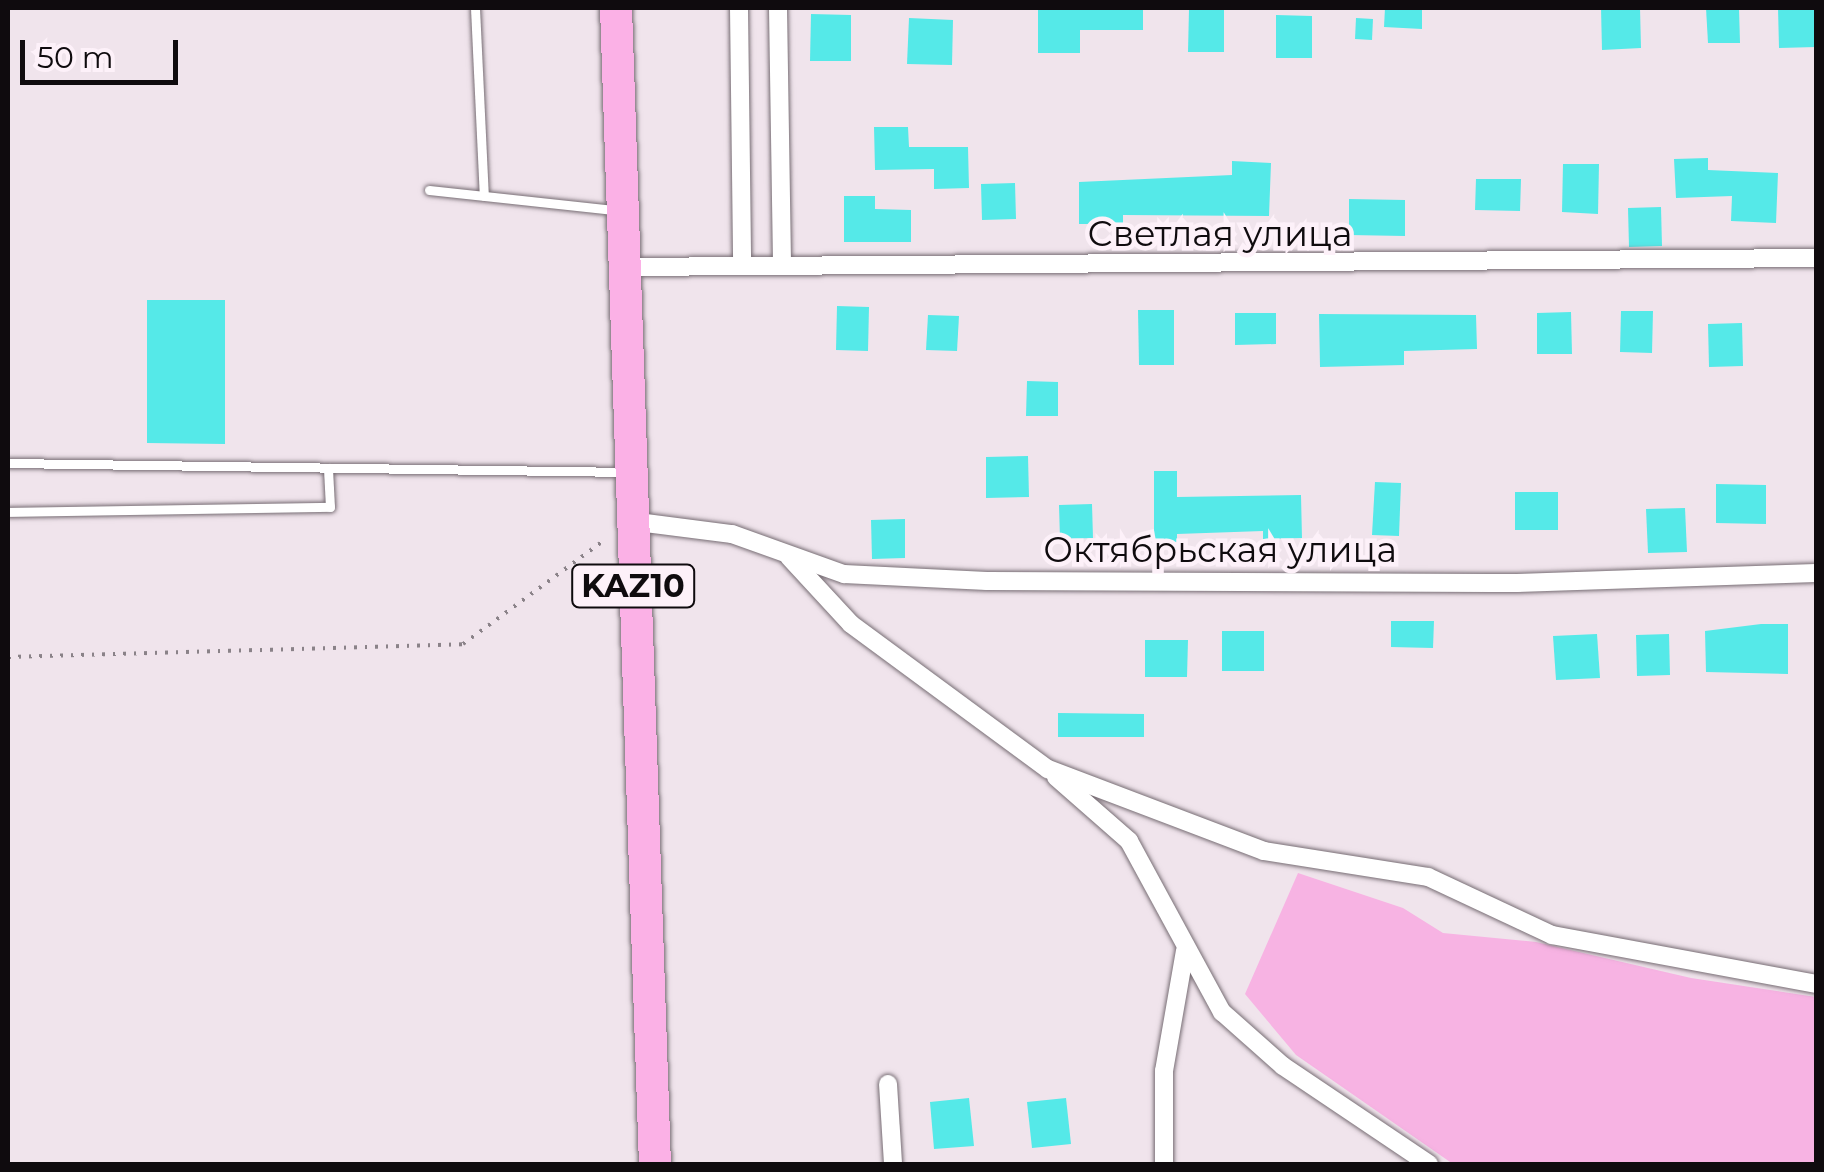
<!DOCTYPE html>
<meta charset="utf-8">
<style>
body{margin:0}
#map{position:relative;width:1824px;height:1172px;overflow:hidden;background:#f0e4ec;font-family:Montserrat,sans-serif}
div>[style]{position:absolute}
.green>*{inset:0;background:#f7b3e3}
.building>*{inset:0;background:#55e9e8}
.path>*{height:4px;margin-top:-2px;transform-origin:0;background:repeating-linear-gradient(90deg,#8a8288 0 2.5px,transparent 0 10.5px)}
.roads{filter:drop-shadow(0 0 2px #776d74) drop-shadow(0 0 2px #776d74)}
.lane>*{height:9px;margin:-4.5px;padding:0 4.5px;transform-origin:4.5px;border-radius:4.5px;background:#fff}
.street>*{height:18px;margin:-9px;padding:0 9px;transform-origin:9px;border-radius:9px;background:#fff}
.highway>*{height:32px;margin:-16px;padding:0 16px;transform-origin:16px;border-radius:16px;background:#fbb1e6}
span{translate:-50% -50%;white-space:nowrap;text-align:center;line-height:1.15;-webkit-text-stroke:9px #fdf1f9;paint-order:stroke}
.shield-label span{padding:2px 8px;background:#fdf1f9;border:2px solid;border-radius:8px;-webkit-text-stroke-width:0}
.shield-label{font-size:32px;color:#0f0b0e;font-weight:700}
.street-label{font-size:35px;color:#0f0b0e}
.frame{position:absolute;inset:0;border:10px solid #0f0b0e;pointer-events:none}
.scale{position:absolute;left:20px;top:40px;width:158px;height:45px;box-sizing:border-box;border:5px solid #0f0b0e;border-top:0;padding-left:12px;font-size:30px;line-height:35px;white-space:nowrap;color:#0f0b0e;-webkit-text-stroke:8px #fdf1f9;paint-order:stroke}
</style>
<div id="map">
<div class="green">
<i style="clip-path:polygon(1298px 873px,1403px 908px,1443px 933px,1536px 942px,1691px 978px,1816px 997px,1816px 1164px,1453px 1164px,1296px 1055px,1245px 994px)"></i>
</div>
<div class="building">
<i style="clip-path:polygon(1038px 8px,1143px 8px,1143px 30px,1080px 30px,1080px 53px,1038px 53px)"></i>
<i style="clip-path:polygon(1385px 8px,1422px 8px,1422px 29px,1384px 27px)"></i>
<i style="clip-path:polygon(1601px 8px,1640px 8px,1641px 48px,1602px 50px)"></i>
<i style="clip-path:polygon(1706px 8px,1739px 8px,1740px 43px,1708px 43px)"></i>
<i style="clip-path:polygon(1778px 8px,1816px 8px,1816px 47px,1779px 48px)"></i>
<i style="clip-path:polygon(1189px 9px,1224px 9px,1224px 52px,1188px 52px)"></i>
<i style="clip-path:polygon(811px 14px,851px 15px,851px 61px,810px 61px)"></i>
<i style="clip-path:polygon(1276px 15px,1312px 16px,1312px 58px,1276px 58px)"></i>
<i style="clip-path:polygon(909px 18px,953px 20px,952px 65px,907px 64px)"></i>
<i style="clip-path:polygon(1356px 18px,1373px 19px,1372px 40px,1355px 39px)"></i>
<i style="clip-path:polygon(874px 127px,908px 127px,909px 147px,968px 147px,969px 188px,934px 189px,934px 169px,875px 170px)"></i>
<i style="clip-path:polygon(1708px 158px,1708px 170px,1778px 173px,1776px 223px,1731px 221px,1732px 196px,1676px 198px,1674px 159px)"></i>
<i style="clip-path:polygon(1232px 161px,1271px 163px,1269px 216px,1123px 215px,1123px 224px,1079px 224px,1079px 182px,1232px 175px)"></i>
<i style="clip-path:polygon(1563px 164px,1599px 164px,1598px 214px,1562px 212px)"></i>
<i style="clip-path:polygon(1476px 179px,1521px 179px,1520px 211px,1475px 210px)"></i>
<i style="clip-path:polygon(1015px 183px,1016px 219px,982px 220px,981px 184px)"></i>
<i style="clip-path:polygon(844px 196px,875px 196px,875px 209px,911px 210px,911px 242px,844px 242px)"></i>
<i style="clip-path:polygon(1349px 199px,1405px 200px,1405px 236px,1349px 235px)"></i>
<i style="clip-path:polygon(1661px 207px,1662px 246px,1629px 247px,1628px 208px)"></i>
<i style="clip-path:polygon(147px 300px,225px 300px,225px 444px,147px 443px)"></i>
<i style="clip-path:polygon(837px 306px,869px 307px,868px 351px,836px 350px)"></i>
<i style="clip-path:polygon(1138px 310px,1174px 310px,1174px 365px,1139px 365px)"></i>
<i style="clip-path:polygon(1621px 311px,1653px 311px,1652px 353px,1620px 352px)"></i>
<i style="clip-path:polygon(1571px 312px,1572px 354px,1537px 354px,1537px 313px)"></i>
<i style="clip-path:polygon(1235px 313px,1276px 313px,1276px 344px,1235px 345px)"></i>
<i style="clip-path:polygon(1319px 314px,1476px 315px,1477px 349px,1404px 351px,1404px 365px,1320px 367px)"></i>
<i style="clip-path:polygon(928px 315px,959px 316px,957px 351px,926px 350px)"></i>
<i style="clip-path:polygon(1742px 323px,1743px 366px,1709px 367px,1708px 324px)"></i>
<i style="clip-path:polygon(1027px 381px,1058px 382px,1058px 416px,1026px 416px)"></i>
<i style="clip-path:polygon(1028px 456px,1029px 497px,986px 498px,986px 457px)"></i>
<i style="clip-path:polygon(1154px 471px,1177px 471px,1177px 497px,1301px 495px,1302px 538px,1263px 539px,1263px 531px,1177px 534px,1177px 542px,1154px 541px)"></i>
<i style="clip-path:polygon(1375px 482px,1401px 483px,1399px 536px,1372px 535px)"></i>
<i style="clip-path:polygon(1716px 484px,1766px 485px,1766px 524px,1716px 523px)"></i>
<i style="clip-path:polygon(1515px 492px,1558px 492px,1558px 530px,1515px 530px)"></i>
<i style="clip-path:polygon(1092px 504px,1093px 538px,1060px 539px,1059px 505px)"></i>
<i style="clip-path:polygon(1685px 508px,1687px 552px,1648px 553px,1646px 509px)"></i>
<i style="clip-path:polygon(905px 519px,905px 558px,872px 559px,871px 520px)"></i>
<i style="clip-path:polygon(1391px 621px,1434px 621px,1433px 648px,1391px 647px)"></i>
<i style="clip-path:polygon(1761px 624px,1788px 624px,1788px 674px,1706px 672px,1705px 631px)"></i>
<i style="clip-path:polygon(1222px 631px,1264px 631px,1264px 671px,1222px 671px)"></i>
<i style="clip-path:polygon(1597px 634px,1600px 678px,1556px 680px,1553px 636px)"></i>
<i style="clip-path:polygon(1669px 634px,1670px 675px,1637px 676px,1636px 635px)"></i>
<i style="clip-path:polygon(1145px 640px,1188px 640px,1187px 677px,1145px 677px)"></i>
<i style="clip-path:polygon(1058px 713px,1144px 714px,1144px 737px,1058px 737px)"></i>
<i style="clip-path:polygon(969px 1098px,974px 1146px,934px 1149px,930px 1102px)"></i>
<i style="clip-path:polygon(1066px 1098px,1071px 1144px,1032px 1148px,1027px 1102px)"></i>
</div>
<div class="path">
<i style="left:8px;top:657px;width:455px;rotate:-1.6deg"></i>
<i style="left:463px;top:644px;width:177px;rotate:-36.3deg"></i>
</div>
<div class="roads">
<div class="lane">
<i style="left:475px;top:8px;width:188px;rotate:87.3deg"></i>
<i style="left:429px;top:190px;width:186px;rotate:6.2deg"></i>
<i style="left:8px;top:463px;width:618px;rotate:0.83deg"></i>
<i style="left:8px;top:512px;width:322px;rotate:-0.9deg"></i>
<i style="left:330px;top:507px;width:39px;rotate:-93deg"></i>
</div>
<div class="street">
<i style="left:739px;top:8px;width:256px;rotate:89.3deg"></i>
<i style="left:778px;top:8px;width:255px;rotate:89.1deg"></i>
<i style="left:623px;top:267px;width:1193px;rotate:-0.43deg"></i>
<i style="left:630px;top:521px;width:103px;rotate:7.3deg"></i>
<i style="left:732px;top:534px;width:119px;rotate:19.7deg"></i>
<i style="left:844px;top:574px;width:143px;rotate:2.8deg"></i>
<i style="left:987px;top:581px;width:530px;rotate:0.22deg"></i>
<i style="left:1517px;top:583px;width:299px;rotate:-1.9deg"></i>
<i style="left:789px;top:557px;width:91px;rotate:47.2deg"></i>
<i style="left:851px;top:624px;width:245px;rotate:36.4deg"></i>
<i style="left:1048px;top:769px;width:231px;rotate:20.8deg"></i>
<i style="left:1264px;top:851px;width:166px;rotate:9deg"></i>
<i style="left:1428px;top:877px;width:137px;rotate:25.1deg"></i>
<i style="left:1552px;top:935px;width:269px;rotate:10.5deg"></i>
<i style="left:1056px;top:777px;width:97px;rotate:41.2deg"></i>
<i style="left:1129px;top:841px;width:195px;rotate:61.5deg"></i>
<i style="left:1222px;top:1012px;width:81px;rotate:41.5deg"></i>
<i style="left:1283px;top:1066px;width:176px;rotate:33.9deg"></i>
<i style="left:888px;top:1084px;width:80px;rotate:86.4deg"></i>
<i style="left:1164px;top:1164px;width:93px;rotate:-90deg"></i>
<i style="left:1164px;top:1071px;width:122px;rotate:-80.1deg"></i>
</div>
<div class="highway">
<i style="left:616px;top:8px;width:1157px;rotate:88.07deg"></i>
</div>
</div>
<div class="shield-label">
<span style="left:633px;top:586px">KAZ10</span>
</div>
<div class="street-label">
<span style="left:1220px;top:234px">Светлая улица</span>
<span style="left:1220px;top:550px">Октябрьская улица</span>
</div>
<div class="frame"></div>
<div class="scale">50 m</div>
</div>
